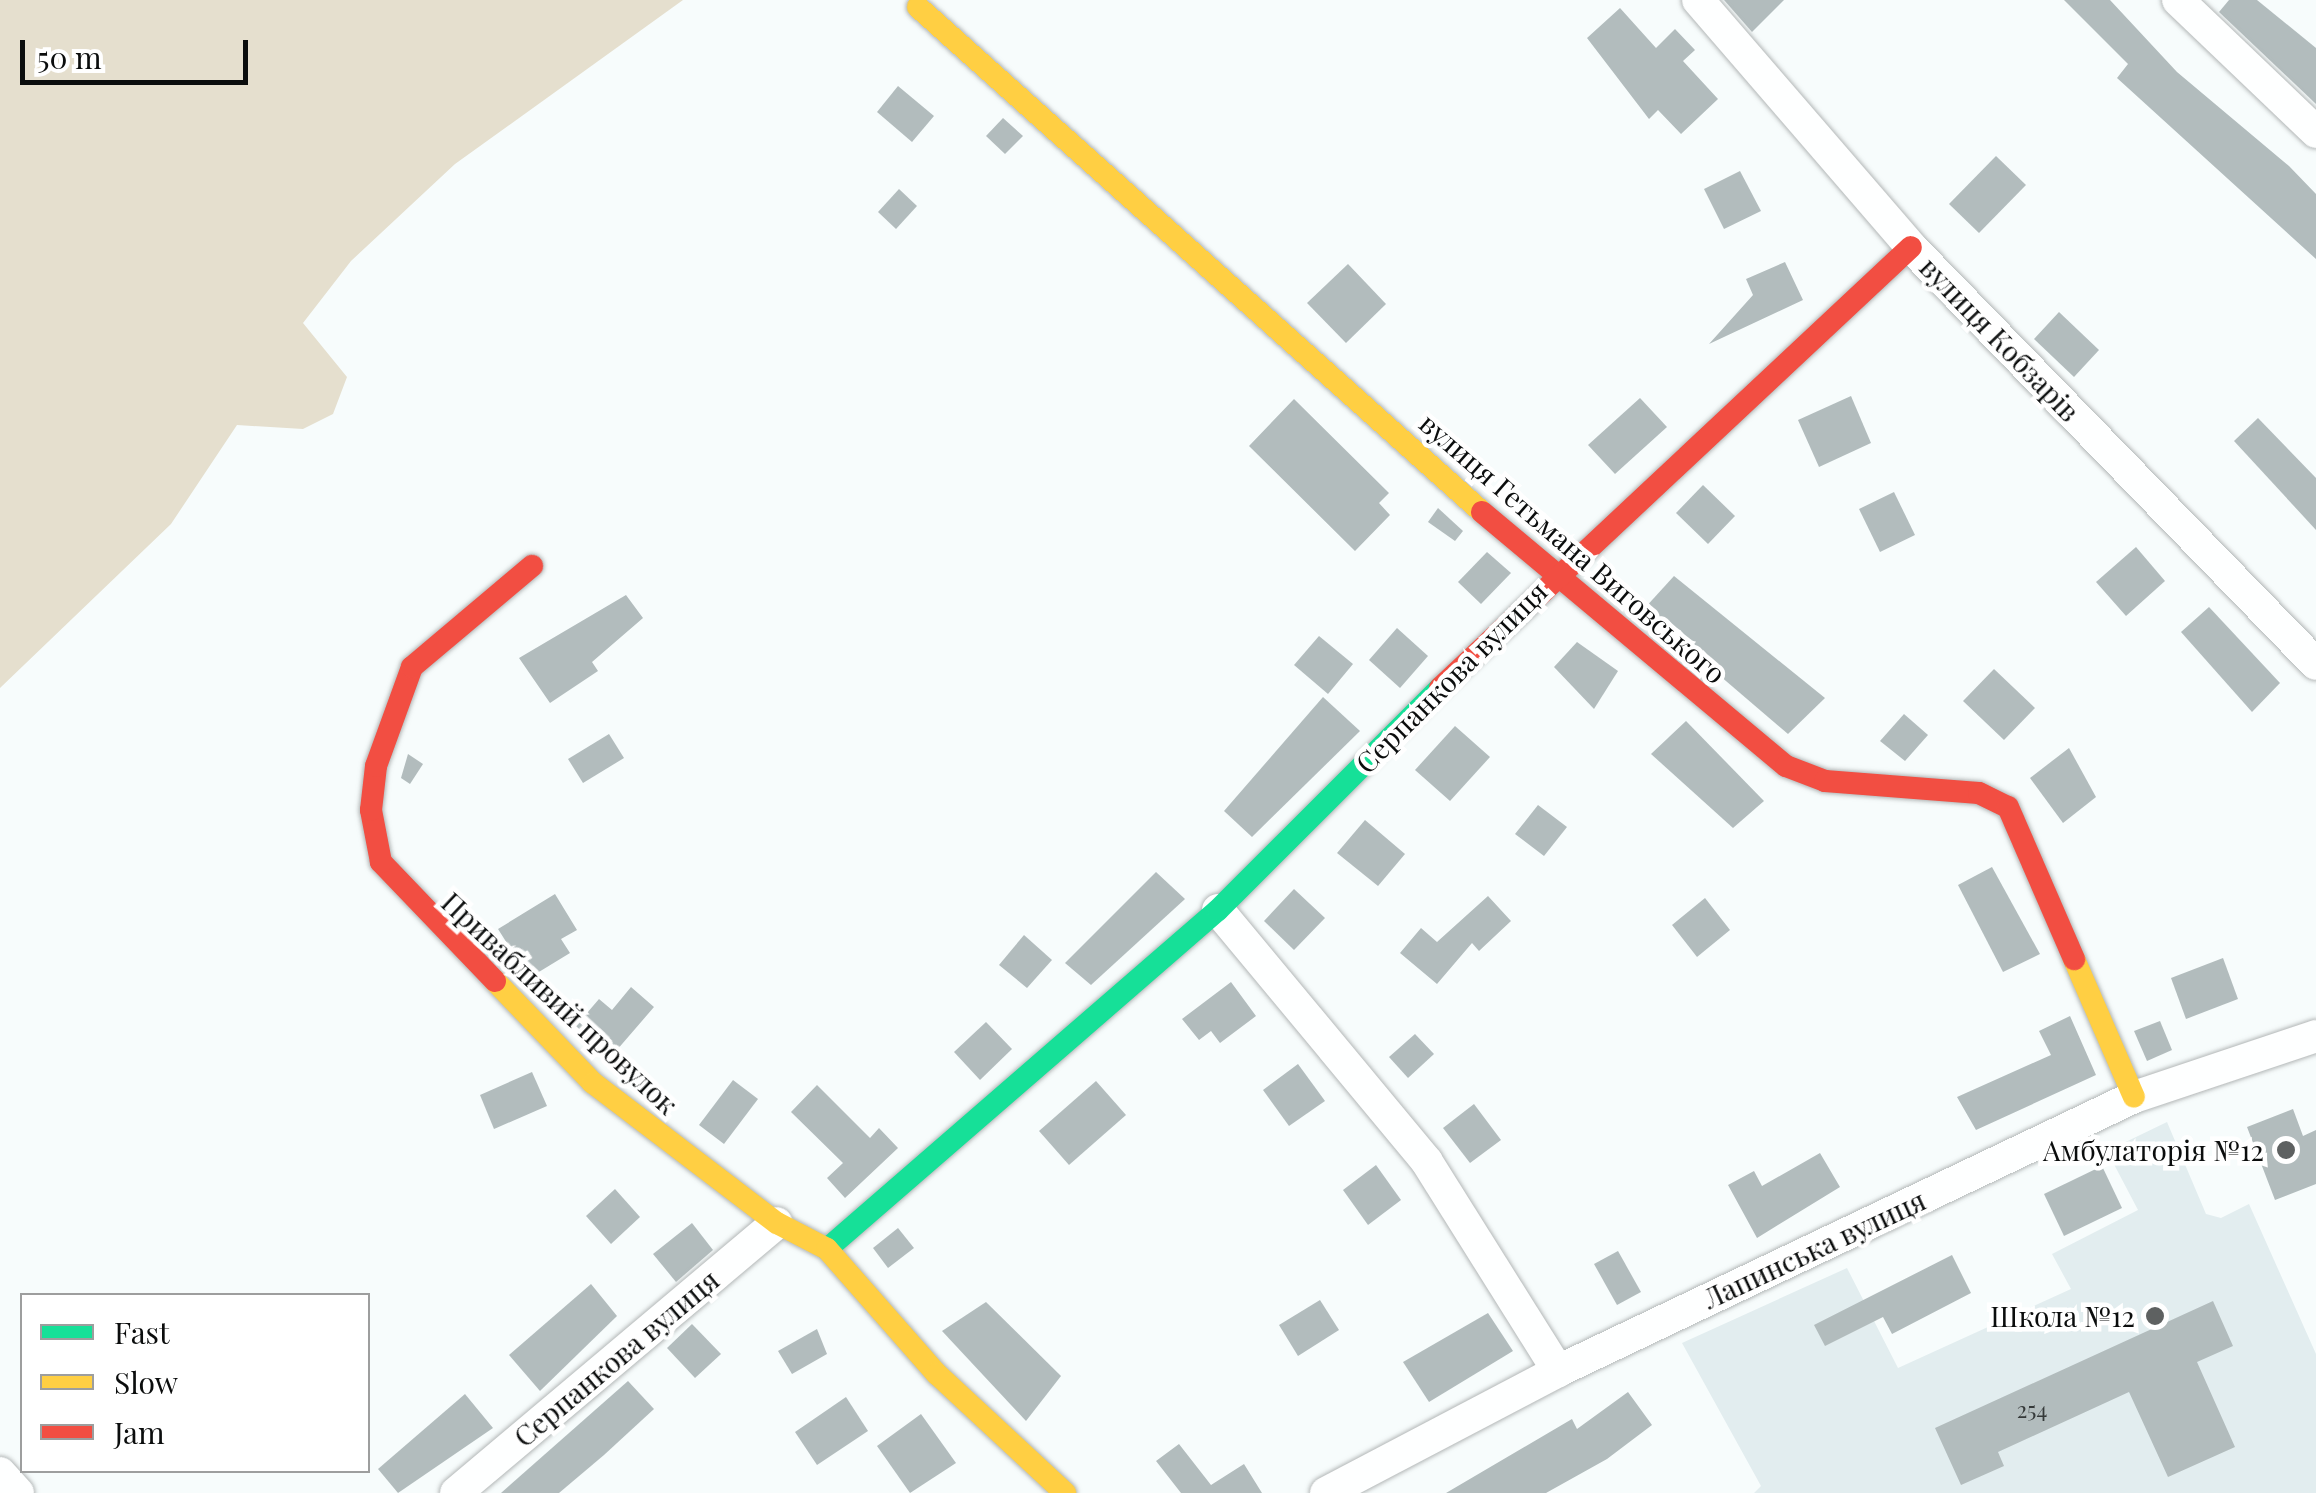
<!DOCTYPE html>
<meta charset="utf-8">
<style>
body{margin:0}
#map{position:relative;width:2316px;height:1493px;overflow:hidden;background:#f7fcfc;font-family:"Playfair Display",serif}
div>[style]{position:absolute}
.built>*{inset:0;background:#e2edef}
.green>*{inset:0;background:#e5dfce}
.building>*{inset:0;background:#b2bcbd}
.roads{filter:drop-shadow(0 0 2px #b3b7b7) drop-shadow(0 0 2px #b3b7b7)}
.street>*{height:32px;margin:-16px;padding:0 16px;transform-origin:16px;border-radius:16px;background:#feffff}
.fast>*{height:22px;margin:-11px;padding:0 11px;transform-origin:11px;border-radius:11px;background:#16e098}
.slow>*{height:22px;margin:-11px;padding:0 11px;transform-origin:11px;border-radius:11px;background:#ffcf43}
.jam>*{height:22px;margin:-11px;padding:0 11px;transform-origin:11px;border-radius:11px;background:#f24e42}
.dots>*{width:28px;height:28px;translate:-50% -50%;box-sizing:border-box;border:5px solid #fff;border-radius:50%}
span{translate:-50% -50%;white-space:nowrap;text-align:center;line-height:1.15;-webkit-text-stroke:9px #fff;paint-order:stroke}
.number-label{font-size:22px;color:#353939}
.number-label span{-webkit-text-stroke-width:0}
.street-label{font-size:28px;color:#0b0d0d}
.poi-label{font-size:28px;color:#0b0d0d}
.right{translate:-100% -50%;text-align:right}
.legend{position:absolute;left:20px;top:1293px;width:350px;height:180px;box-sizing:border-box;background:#fff;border:2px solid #9d9e9e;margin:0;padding:12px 18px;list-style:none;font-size:30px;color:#0b0d0d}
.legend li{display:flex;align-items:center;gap:20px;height:50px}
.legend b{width:50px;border:2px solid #9d9e9e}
.scale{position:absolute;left:20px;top:40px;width:228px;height:45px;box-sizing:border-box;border:5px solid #0b0d0d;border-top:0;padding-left:12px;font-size:30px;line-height:35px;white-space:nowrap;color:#0b0d0d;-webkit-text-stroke:8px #fff;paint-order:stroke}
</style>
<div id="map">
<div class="built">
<i style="clip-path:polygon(2167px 1122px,2206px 1214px,2221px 1218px,2249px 1204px,2316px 1354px,2316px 1493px,1754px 1493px,1761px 1486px,1682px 1343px,1847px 1268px,1898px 1368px,2071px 1289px,2052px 1254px,2138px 1210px,2107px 1151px)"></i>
</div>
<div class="green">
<i style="clip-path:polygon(0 0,683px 0,455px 164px,351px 261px,303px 323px,347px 377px,333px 414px,303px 429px,237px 425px,171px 524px,0 688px)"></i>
</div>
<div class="building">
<i style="clip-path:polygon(1724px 0,1784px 0,1752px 32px)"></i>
<i style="clip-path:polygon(2064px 0,2110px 0,2177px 72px,2289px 166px,2316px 194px,2316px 259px,2117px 78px,2128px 64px)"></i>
<i style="clip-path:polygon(2229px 0,2257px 0,2316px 48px,2316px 104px,2219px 12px)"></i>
<i style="clip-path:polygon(1620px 8px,1656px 48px,1675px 29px,1695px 50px,1683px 61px,1718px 99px,1681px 134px,1658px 110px,1649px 119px,1587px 38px)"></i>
<i style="clip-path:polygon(898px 86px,934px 116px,912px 142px,877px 112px)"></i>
<i style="clip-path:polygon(1003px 118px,1023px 136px,1005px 154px,986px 136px)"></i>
<i style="clip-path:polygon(1996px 156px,2026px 185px,1979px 233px,1949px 204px)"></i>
<i style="clip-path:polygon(1740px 171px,1761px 211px,1724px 229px,1704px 189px)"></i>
<i style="clip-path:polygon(899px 189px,917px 206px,896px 229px,878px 212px)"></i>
<i style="clip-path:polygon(1785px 262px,1803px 300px,1709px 344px,1753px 295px,1746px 279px)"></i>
<i style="clip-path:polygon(1348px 264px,1386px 304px,1346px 343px,1307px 303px)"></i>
<i style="clip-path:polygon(2059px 312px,2099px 350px,2074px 377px,2034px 339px)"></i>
<i style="clip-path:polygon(1851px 396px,1871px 443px,1819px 467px,1798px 420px)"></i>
<i style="clip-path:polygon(1640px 398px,1667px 427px,1615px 474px,1588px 445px)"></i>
<i style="clip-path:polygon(1294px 399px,1389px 493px,1379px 503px,1390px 515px,1355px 551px,1249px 446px)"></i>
<i style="clip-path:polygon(2258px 418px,2316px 478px,2316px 530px,2234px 441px)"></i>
<i style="clip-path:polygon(1703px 485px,1735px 516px,1708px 544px,1676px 513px)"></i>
<i style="clip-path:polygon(1894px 492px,1915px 535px,1880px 552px,1859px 509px)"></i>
<i style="clip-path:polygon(1438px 508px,1463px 531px,1455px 541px,1428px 522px)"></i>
<i style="clip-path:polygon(2136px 547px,2165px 581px,2126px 616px,2096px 582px)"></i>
<i style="clip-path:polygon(1487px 552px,1511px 573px,1481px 604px,1458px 582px)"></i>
<i style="clip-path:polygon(1674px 576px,1825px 698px,1788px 734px,1643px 610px)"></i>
<i style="clip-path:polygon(626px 595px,643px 618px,592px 662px,598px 671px,550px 703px,519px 658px)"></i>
<i style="clip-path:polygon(2209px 607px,2280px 683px,2252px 712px,2181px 632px)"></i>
<i style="clip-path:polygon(1397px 628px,1428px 656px,1400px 688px,1369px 660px)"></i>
<i style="clip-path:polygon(1319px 636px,1353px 664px,1328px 694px,1294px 665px)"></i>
<i style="clip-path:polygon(1577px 642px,1618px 671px,1594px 709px,1554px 667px)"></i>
<i style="clip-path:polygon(1994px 669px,2035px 708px,2004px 740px,1963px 701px)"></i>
<i style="clip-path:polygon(1323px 697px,1360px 731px,1252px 837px,1224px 811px)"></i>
<i style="clip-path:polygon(1904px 714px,1928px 735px,1905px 761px,1880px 741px)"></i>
<i style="clip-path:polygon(1686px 721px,1764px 801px,1733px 828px,1651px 754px)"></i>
<i style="clip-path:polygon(1455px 726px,1490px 757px,1450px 801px,1415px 770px)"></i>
<i style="clip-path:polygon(609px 734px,624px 758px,583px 783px,568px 759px)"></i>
<i style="clip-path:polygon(2069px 748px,2096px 797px,2063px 823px,2030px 778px)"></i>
<i style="clip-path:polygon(408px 754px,423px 764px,410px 784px,401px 778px)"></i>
<i style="clip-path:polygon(1538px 805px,1567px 827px,1544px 856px,1515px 834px)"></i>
<i style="clip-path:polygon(1365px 820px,1405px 854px,1378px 886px,1337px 853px)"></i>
<i style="clip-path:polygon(1992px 867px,2040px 954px,2003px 972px,1958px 885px)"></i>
<i style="clip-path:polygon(1156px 872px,1185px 899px,1091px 985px,1065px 963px)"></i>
<i style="clip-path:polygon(1294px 889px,1325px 918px,1294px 950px,1264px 921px)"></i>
<i style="clip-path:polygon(555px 894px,577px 930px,561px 939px,570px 953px,529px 978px,498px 929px)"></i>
<i style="clip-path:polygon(1488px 896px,1511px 921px,1479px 951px,1472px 943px,1437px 984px,1400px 953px,1421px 928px,1437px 942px)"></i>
<i style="clip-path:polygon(1705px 898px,1730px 930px,1697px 957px,1672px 925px)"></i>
<i style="clip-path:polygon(1024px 935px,1052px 960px,1027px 988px,999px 965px)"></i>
<i style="clip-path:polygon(2223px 958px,2238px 999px,2186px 1019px,2171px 978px)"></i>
<i style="clip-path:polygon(1231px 982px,1256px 1016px,1220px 1043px,1211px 1031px,1199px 1040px,1182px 1019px)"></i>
<i style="clip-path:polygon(631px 987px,654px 1007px,610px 1058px,575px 1027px,599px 999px,612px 1010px)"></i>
<i style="clip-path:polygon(2070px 1016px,2096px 1075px,1976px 1130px,1957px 1097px,2051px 1055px,2039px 1031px)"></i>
<i style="clip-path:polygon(2160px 1021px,2172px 1050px,2147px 1061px,2134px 1031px)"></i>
<i style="clip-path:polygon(986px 1022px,1012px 1049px,980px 1080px,954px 1052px)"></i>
<i style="clip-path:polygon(1415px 1034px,1434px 1054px,1408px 1078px,1389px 1057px)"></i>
<i style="clip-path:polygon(1298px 1064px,1325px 1101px,1289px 1126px,1263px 1090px)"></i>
<i style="clip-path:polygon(532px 1072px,547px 1106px,494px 1129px,480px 1095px)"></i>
<i style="clip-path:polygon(733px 1080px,758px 1099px,724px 1144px,699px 1125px)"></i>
<i style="clip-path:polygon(1096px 1081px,1126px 1115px,1069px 1165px,1039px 1131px)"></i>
<i style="clip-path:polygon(817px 1085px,870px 1138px,879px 1128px,898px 1148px,845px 1198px,827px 1178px,843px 1163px,791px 1112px)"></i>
<i style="clip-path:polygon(1474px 1104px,1501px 1140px,1470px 1163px,1443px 1128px)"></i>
<i style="clip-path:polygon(2293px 1109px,2303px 1136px,2316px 1130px,2316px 1184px,2275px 1200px,2247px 1127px)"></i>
<i style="clip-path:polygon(1820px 1153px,1840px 1187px,1757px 1238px,1728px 1185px,1754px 1171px,1762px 1186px)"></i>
<i style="clip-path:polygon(1376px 1165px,1401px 1200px,1368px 1225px,1343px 1190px)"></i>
<i style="clip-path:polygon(2102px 1166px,2122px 1208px,2064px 1236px,2044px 1194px)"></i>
<i style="clip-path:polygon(615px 1189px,640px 1217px,611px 1244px,586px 1216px)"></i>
<i style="clip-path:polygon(692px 1223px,713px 1250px,676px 1282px,653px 1254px)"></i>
<i style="clip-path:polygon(898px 1228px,914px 1248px,888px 1268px,873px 1248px)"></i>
<i style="clip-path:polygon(1618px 1251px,1641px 1292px,1617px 1305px,1594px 1264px)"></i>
<i style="clip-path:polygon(1952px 1255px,1971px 1293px,1892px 1334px,1883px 1317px,1825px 1346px,1814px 1325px)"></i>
<i style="clip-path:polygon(591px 1284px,617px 1316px,540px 1391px,509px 1355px)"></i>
<i style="clip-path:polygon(1320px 1300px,1339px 1330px,1298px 1356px,1279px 1325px)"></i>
<i style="clip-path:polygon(2213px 1301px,2233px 1346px,2197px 1362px,2235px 1447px,2168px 1477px,2129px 1392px,1998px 1452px,2004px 1466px,1961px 1485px,1935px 1428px)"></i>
<i style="clip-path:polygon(986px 1302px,1061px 1376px,1026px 1421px,942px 1331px)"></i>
<i style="clip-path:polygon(1488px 1313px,1513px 1351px,1429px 1402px,1403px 1362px)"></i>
<i style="clip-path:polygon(692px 1324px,721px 1354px,695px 1378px,667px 1348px)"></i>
<i style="clip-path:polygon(817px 1329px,827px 1354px,792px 1374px,778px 1351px)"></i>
<i style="clip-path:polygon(628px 1381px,654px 1409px,604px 1455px,559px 1493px,501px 1493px)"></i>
<i style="clip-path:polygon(1628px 1392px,1652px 1425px,1607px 1459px,1546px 1493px,1446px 1493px,1572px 1419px,1577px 1429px)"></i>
<i style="clip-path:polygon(465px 1394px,493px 1428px,398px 1493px,378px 1469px)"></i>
<i style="clip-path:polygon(846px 1397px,868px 1431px,817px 1465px,795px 1432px)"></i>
<i style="clip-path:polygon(921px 1414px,956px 1463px,910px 1493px,877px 1446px)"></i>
<i style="clip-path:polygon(1179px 1444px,1211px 1485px,1244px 1464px,1262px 1493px,1181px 1493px,1156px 1461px)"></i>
</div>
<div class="roads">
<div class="street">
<i style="left:1698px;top:0;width:326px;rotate:49.2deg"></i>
<i style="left:1911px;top:247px;width:581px;rotate:45.84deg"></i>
<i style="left:2178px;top:0;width:191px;rotate:43.7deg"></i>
<i style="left:1218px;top:910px;width:327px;rotate:50.3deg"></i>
<i style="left:1427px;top:1162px;width:247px;rotate:57.9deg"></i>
<i style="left:0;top:1473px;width:27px;rotate:48deg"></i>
<i style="left:456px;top:1493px;width:419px;rotate:-40.1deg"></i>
<i style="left:1326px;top:1493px;width:262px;rotate:-27.7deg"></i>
<i style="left:1558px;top:1371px;width:638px;rotate:-25.44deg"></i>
<i style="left:2134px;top:1097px;width:192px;rotate:-18.5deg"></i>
</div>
<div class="fast">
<i style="left:827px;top:1249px;width:517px;rotate:-40.93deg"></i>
<i style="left:1218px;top:910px;width:314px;rotate:-45deg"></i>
</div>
<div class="slow">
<i style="left:918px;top:7px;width:757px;rotate:41.84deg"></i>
<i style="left:2074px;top:959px;width:150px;rotate:66.5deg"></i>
<i style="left:495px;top:981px;width:141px;rotate:46.1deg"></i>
<i style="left:593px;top:1083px;width:231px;rotate:37.3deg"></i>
<i style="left:777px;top:1223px;width:56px;rotate:27.5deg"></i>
<i style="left:827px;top:1249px;width:167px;rotate:48.7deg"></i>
<i style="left:937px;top:1374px;width:175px;rotate:42.9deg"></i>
</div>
<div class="jam">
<i style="left:1482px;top:512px;width:396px;rotate:39.9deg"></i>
<i style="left:1786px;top:766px;width:42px;rotate:21deg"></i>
<i style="left:1825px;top:781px;width:154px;rotate:4.5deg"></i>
<i style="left:1979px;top:793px;width:32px;rotate:26deg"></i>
<i style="left:2008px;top:807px;width:166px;rotate:66.5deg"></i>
<i style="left:1440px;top:688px;width:645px;rotate:-43.12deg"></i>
<i style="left:495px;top:981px;width:165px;rotate:-133.8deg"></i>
<i style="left:381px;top:862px;width:53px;rotate:-100.9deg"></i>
<i style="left:371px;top:810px;width:44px;rotate:-83.5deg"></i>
<i style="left:376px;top:766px;width:105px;rotate:-70deg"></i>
<i style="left:412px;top:667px;width:157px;rotate:-40.1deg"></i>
</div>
</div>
<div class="dots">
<i style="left:2286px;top:1150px;background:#5e6161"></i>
<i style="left:2155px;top:1316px;background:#5e6161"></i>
</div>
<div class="number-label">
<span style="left:2032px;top:1410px">254</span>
</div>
<div class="street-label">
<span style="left:2000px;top:339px;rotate:46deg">вулиця Кобзарів</span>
<span style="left:1573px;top:548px;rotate:41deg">вулиця Гетьмана Виговського</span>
<span style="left:1451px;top:677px;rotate:-45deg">Серпанкова вулиця</span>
<span style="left:560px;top:1003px;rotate:43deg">Привабливий провулок</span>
<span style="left:1814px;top:1249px;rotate:-25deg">Лапинська вулиця</span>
<span style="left:616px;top:1358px;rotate:-40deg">Серпанкова вулиця</span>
</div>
<div class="poi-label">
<span class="right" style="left:2264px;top:1150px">Амбулаторія №12</span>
<span class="right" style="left:2135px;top:1316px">Школа №12</span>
</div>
<ul class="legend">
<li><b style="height:12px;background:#16e098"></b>Fast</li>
<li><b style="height:12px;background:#ffcf43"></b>Slow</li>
<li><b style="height:12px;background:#f24e42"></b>Jam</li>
</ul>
<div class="scale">50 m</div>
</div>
